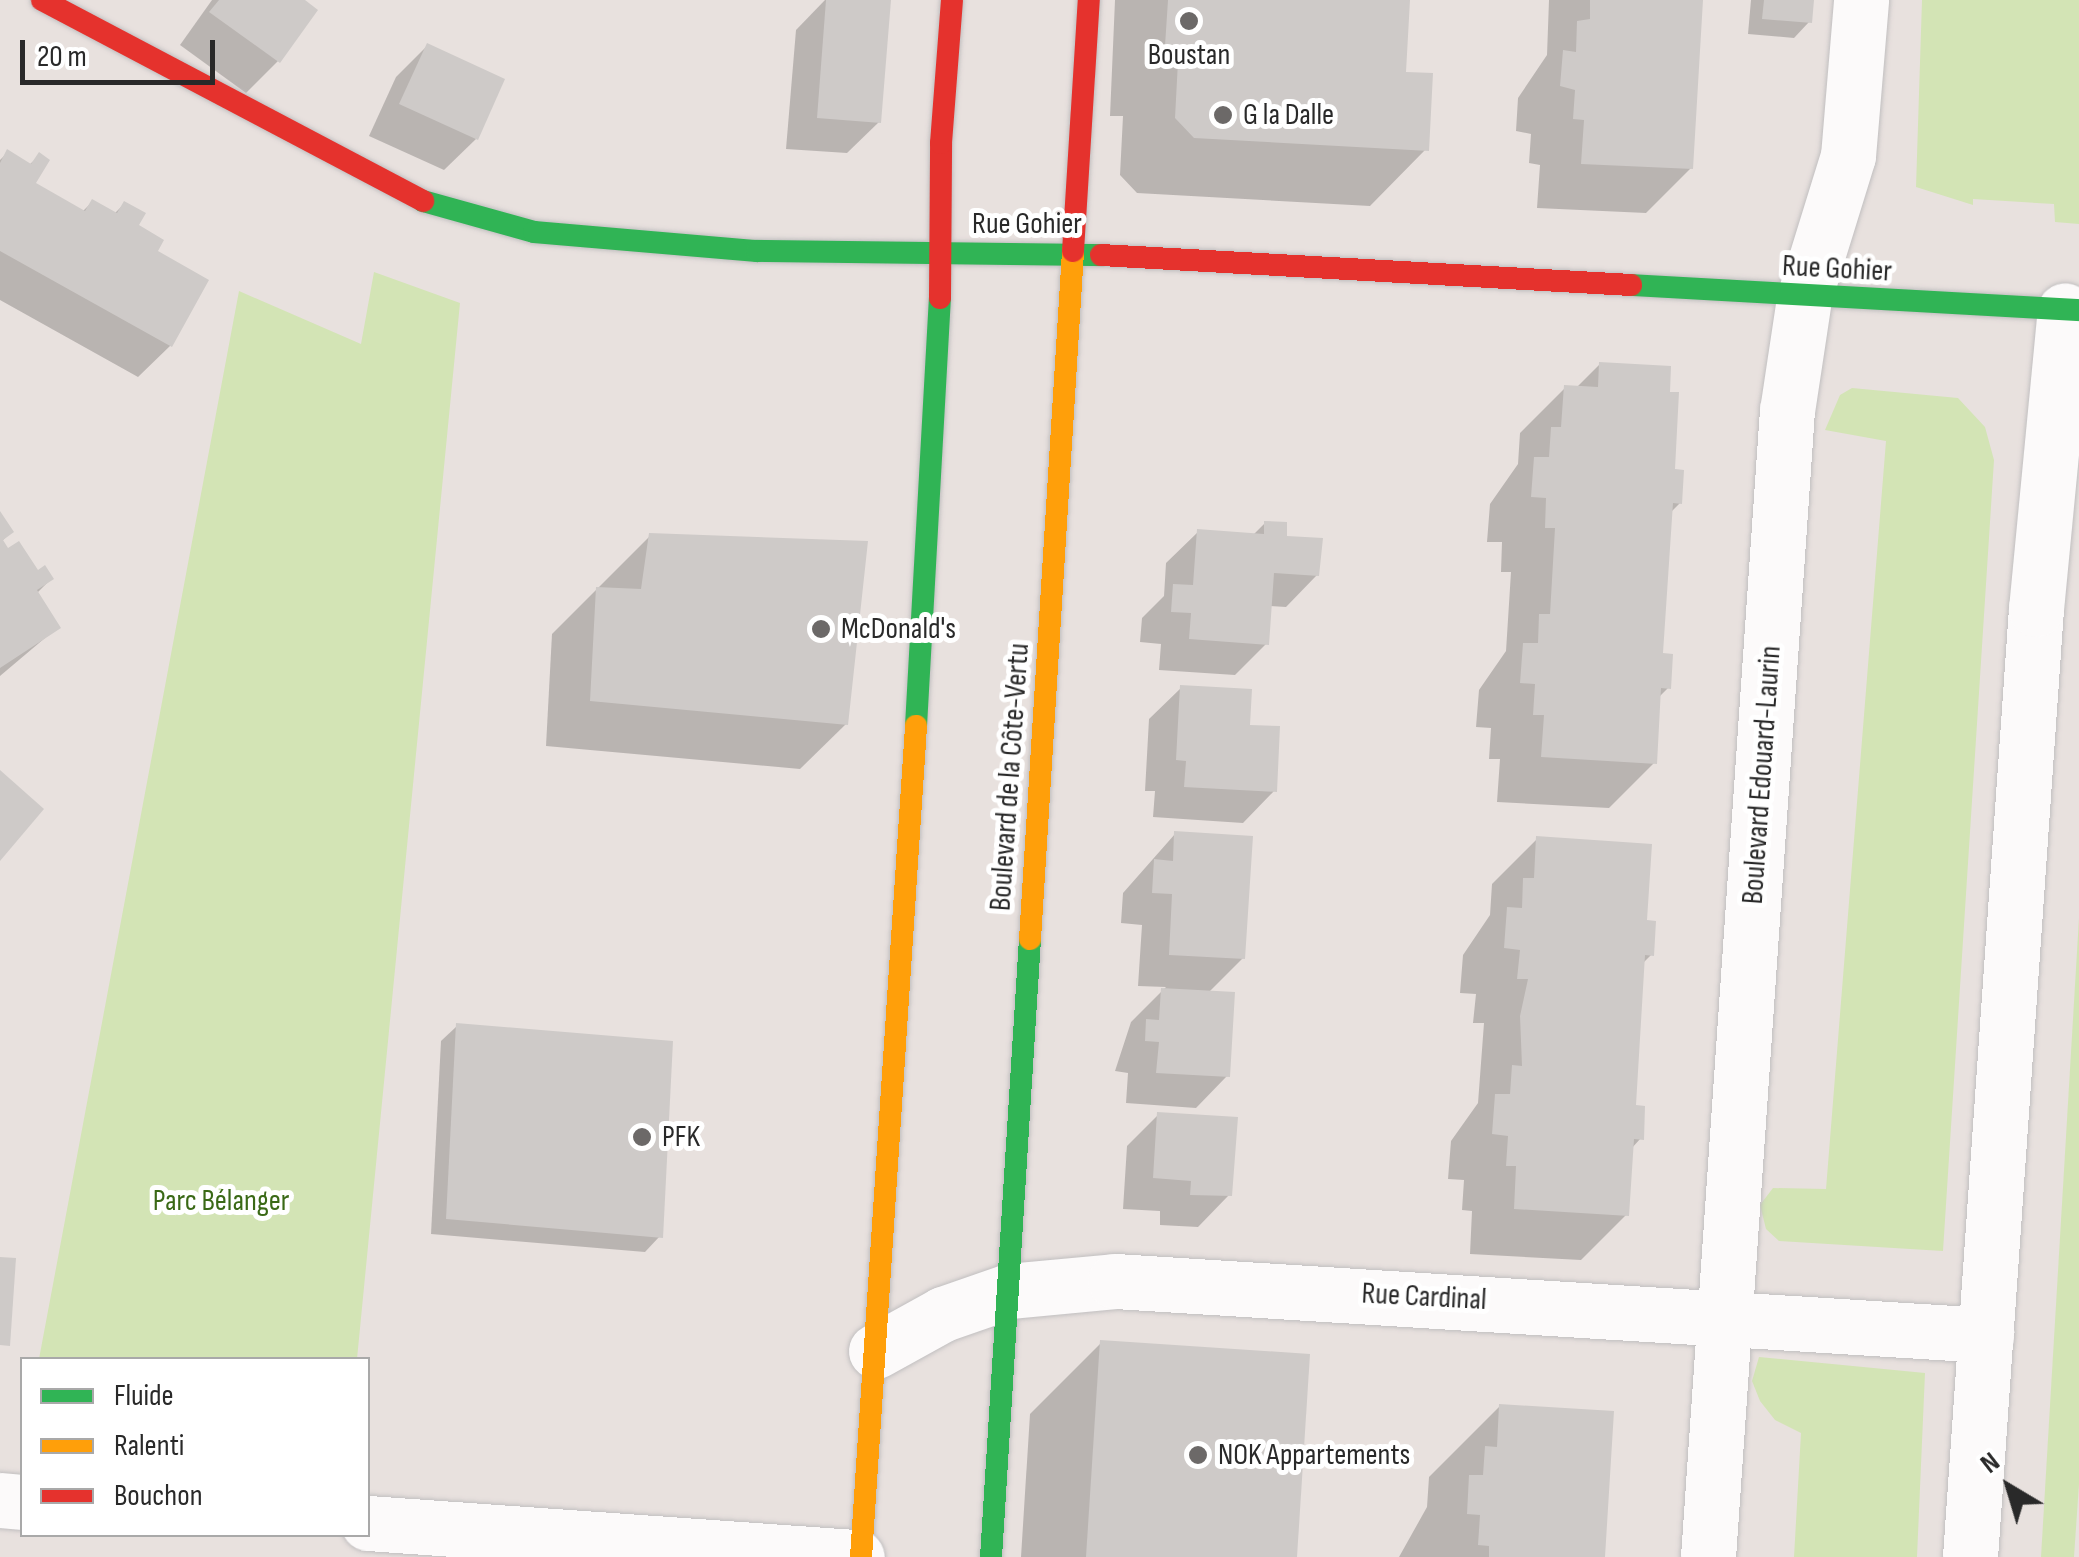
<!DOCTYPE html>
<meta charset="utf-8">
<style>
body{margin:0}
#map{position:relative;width:2079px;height:1557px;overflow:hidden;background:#e8e1de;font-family:"Sofia Sans Condensed",sans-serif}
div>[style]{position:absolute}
.green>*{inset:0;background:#d3e4b5}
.shadow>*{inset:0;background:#0003}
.building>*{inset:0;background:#cecac8}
.roads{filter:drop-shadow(0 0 2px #c1bfc0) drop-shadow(0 0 2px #c1bfc0)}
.street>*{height:55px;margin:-27.5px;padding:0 27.5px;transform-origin:27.5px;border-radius:27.5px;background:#fcfafa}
.fast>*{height:22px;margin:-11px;padding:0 11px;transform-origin:11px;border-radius:11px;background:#30b455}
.slow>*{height:22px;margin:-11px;padding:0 11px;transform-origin:11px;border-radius:11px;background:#ff9f0a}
.jam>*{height:22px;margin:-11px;padding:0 11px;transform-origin:11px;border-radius:11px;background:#e5322d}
.dots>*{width:28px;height:28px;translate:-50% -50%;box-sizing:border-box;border:5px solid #fff;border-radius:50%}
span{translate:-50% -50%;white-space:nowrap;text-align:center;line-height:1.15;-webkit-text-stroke:10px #fff;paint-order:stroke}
.poi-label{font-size:30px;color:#292929}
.left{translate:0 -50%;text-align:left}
.street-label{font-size:30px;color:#292929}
.park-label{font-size:30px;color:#3a6916}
.legend{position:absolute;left:20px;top:1357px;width:350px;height:180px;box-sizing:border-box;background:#fff;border:2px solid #a9a9a9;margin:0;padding:12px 18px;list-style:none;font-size:30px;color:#292929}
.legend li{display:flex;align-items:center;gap:20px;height:50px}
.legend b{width:50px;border:2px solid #a9a9a9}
.north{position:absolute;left:1959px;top:1437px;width:100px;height:100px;-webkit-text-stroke:8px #fff;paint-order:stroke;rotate:322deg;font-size:28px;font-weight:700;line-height:40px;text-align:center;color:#292929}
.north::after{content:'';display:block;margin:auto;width:35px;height:45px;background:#292929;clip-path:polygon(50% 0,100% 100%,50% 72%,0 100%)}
.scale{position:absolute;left:20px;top:40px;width:195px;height:45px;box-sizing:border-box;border:5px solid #292929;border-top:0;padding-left:12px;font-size:30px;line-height:35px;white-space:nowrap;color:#292929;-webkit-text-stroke:8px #fff;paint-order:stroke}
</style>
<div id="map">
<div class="green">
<i style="clip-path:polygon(1922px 0,2079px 0,2079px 224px,2055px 222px,2054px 204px,1973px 199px,1973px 205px,1916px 187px)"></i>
<i style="clip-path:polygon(374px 272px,460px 303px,357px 1359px,39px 1359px,239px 291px,361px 344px)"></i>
<i style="clip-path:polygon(1852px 388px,1958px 398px,1985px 427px,1994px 460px,1943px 1251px,1779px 1241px,1766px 1229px,1760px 1205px,1773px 1188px,1826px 1189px,1886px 441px,1825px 430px,1840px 395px)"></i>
<i style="clip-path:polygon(2079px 918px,2079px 1484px,2074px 1557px,2041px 1557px)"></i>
<i style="clip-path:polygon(1759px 1357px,1925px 1373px,1917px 1557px,1794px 1557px,1801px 1433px,1775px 1420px,1760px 1401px,1752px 1381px)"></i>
</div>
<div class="shadow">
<i style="clip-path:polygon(212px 0,300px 0,278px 61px,246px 93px,180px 45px)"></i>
<i style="clip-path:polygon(825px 0,854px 0,879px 122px,847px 153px,786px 149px,796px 30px)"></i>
<i style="clip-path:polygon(1115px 0,1408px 0,1403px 75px,1426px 149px,1370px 206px,1137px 193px,1120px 175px,1123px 116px,1110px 116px)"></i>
<i style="clip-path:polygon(1549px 0,1701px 0,1691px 168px,1646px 213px,1537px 208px,1540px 165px,1529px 163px,1531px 134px,1516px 131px,1518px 98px,1547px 55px)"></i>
<i style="clip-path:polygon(1751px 0,1811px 0,1809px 22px,1794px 38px,1748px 34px)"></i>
<i style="clip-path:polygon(427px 46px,476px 139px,444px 170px,369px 136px,396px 77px)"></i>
<i style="clip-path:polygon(8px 152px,29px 165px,39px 156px,32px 184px,82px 212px,92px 202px,114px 214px,124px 204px,154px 252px,206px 281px,170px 346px,138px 377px,0 300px,0 160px)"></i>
<i style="clip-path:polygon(1600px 364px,1672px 471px,1680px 503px,1670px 513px,1661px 656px,1668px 688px,1658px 698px,1654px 763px,1609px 808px,1497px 802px,1500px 759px,1489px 759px,1491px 728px,1476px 727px,1479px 690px,1506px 651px,1511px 572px,1501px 572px,1502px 542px,1487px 542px,1490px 504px,1518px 464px,1520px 433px,1565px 388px,1576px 388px)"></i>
<i style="clip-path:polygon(0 516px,11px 532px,1px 542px,8px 552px,51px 579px,36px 594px,58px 627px,0 676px)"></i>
<i style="clip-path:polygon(1265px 523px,1317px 575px,1286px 607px,1269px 606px,1266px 644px,1235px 675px,1159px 670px,1161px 644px,1140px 642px,1142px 618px,1164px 596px,1166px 563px,1198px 532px,1252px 536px)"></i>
<i style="clip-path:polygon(650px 536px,846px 724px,800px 769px,546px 746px,552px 634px)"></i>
<i style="clip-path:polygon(1181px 688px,1248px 727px,1274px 791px,1243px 823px,1153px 817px,1155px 791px,1145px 791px,1149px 719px)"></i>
<i style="clip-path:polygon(1175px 834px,1243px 958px,1208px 993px,1227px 1076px,1196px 1108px,1126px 1103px,1128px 1073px,1115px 1071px,1131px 1022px,1166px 987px,1138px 986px,1142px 925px,1121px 923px,1123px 893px)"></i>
<i style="clip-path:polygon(1537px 839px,1644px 922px,1652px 954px,1642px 964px,1633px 1107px,1641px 1138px,1631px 1149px,1626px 1215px,1581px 1260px,1470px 1254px,1472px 1211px,1462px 1210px,1464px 1180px,1448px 1179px,1451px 1141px,1478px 1103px,1484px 1023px,1473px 1023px,1476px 994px,1460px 993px,1463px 955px,1490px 915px,1492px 884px)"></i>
<i style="clip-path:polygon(457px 1026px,660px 1236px,645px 1252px,431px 1234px,441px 1041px)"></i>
<i style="clip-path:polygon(1158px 1115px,1229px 1195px,1198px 1227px,1160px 1225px,1160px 1211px,1123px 1209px,1127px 1146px)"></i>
<i style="clip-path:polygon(1101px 1343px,1294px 1557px,1021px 1557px,1030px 1414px)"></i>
<i style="clip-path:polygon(1500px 1406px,1602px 1557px,1399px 1557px,1427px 1507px,1429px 1477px)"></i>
</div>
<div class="building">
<i style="clip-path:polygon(219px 0,305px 0,318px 10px,280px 63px,209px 12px)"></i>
<i style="clip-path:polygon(826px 0,891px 0,881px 123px,817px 118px)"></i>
<i style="clip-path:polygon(1168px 0,1410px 0,1406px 72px,1433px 73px,1429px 151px,1194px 138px,1175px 118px,1178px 61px,1164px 61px)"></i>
<i style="clip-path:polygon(1590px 0,1703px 0,1693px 169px,1581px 164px,1584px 120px,1573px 119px,1575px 90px,1560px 86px,1563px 50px,1576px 52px,1577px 21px,1590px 19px)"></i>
<i style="clip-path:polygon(1764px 0,1814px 0,1812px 23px,1762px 19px)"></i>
<i style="clip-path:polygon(427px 43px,505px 79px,478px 140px,399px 104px)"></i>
<i style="clip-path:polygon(7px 149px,31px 164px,39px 152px,50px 160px,36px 183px,85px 211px,92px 199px,117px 213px,124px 201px,146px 213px,139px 225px,164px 240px,158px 251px,209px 280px,172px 347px,0 251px,0 163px)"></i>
<i style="clip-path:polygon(1599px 362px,1671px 366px,1670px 392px,1679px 392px,1675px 469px,1684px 470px,1682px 504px,1673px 503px,1663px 653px,1673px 654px,1671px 689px,1661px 688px,1657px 764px,1541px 757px,1544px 715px,1533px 715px,1535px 684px,1520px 683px,1523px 643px,1538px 643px,1539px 614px,1550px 614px,1555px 528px,1545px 528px,1546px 498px,1531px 497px,1534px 457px,1549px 457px,1551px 427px,1561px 427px,1564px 385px,1598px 387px)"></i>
<i style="clip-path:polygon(0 511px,14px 532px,3px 540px,8px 548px,19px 541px,38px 570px,45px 565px,54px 579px,37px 590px,61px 628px,0 668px)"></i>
<i style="clip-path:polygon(1264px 521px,1287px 522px,1287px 536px,1323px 538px,1319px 576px,1274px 573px,1269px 645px,1189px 639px,1191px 613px,1171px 612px,1173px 584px,1193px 585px,1197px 529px,1264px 534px)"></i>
<i style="clip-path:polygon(649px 533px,868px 541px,848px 725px,590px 701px,596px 587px,641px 589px)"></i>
<i style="clip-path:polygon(1180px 685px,1252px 689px,1250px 725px,1280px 726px,1277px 792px,1184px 787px,1186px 761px,1176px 760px)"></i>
<i style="clip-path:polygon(0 770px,44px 809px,0 861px)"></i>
<i style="clip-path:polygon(1174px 831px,1253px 836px,1245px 959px,1169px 955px,1172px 894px,1152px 893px,1154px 859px,1173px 861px)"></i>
<i style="clip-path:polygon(1536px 836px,1652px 844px,1647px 920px,1656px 921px,1654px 956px,1645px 955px,1636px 1105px,1645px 1106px,1644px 1140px,1634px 1139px,1629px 1216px,1514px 1209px,1516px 1166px,1506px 1166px,1508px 1136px,1492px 1134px,1495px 1094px,1510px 1094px,1512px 1065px,1522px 1066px,1520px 1016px,1528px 979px,1517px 979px,1520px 950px,1504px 948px,1507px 907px,1522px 908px,1523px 878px,1534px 878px)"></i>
<i style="clip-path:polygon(1161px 988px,1235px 992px,1230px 1077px,1156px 1073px,1159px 1042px,1145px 1041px,1146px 1019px,1159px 1020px)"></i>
<i style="clip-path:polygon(456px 1023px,673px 1041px,663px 1238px,446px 1219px)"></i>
<i style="clip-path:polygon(1157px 1112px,1238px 1117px,1232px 1196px,1190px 1195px,1191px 1181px,1153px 1178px)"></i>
<i style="clip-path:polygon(0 1257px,16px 1258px,10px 1346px,0 1345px)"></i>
<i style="clip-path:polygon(1100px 1340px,1310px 1354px,1297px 1557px,1086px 1557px)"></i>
<i style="clip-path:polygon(1499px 1404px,1614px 1411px,1605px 1557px,1489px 1557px,1489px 1546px,1478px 1545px,1480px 1515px,1467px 1514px,1469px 1475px,1483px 1475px,1485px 1446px,1497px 1447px)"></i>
</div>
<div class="roads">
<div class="street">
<i style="left:876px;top:1351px;width:77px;rotate:-28.9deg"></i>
<i style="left:943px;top:1314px;width:70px;rotate:-19.2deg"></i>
<i style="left:1009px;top:1291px;width:106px;rotate:-5.4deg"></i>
<i style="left:1115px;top:1281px;width:873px;rotate:3.55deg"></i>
<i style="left:0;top:1500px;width:22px;rotate:5deg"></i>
<i style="left:368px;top:1523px;width:490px;rotate:4deg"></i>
<i style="left:1708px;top:1557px;width:1149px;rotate:-86.06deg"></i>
<i style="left:1787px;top:411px;width:114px;rotate:-81.4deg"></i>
<i style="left:1804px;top:298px;width:149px;rotate:-72.8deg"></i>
<i style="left:1848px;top:156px;width:157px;rotate:-85.2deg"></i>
<i style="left:1970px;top:1557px;width:950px;rotate:-86.02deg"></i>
<i style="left:2036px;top:609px;width:300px;rotate:-84.5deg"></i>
</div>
<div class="fast">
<i style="left:423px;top:201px;width:115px;rotate:15.6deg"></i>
<i style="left:534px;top:232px;width:224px;rotate:4.9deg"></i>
<i style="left:757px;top:251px;width:344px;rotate:0.7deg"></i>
<i style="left:1631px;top:285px;width:449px;rotate:3.2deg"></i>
<i style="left:916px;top:726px;width:429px;rotate:-86.8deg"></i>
<i style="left:991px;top:1557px;width:619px;rotate:-86.39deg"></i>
</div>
<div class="slow">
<i style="left:1030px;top:939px;width:689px;rotate:-86.42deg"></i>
<i style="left:861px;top:1557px;width:833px;rotate:-86.21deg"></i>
</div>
<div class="jam">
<i style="left:42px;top:0;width:431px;rotate:27.8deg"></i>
<i style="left:1073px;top:251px;width:252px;rotate:-86.4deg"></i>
<i style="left:1101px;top:255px;width:531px;rotate:3.24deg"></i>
<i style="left:940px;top:298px;width:155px;rotate:-89.6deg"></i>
<i style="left:941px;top:143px;width:143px;rotate:-85.6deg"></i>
</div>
</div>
<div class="dots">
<i style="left:1189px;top:21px;background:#6c6968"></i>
<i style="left:1223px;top:115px;background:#6c6968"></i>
<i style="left:821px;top:629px;background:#6c6968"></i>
<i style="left:642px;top:1137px;background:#6c6968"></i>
<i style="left:1198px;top:1455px;background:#6c6968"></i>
</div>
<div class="poi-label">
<span style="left:1189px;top:55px">Boustan</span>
<span class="left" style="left:1243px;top:115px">G la Dalle</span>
<span class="left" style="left:841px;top:629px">McDonald's</span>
<span class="left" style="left:662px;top:1137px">PFK</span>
<span class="left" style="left:1218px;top:1455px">NOK Appartements</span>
</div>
<div class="street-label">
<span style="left:1027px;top:224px">Rue Gohier</span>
<span style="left:1837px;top:269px;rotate:3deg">Rue Gohier</span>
<span style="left:1762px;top:775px;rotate:-86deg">Boulevard Edouard-Laurin</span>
<span style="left:1010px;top:777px;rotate:-86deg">Boulevard de la Côte-Vertu</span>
<span style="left:1424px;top:1297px;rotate:3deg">Rue Cardinal</span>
</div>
<div class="park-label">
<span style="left:221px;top:1201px">Parc Bélanger</span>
</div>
<ul class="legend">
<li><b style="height:12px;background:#30b455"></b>Fluide</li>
<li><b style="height:12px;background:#ff9f0a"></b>Ralenti</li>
<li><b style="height:12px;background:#e5322d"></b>Bouchon</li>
</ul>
<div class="north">N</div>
<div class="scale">20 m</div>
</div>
